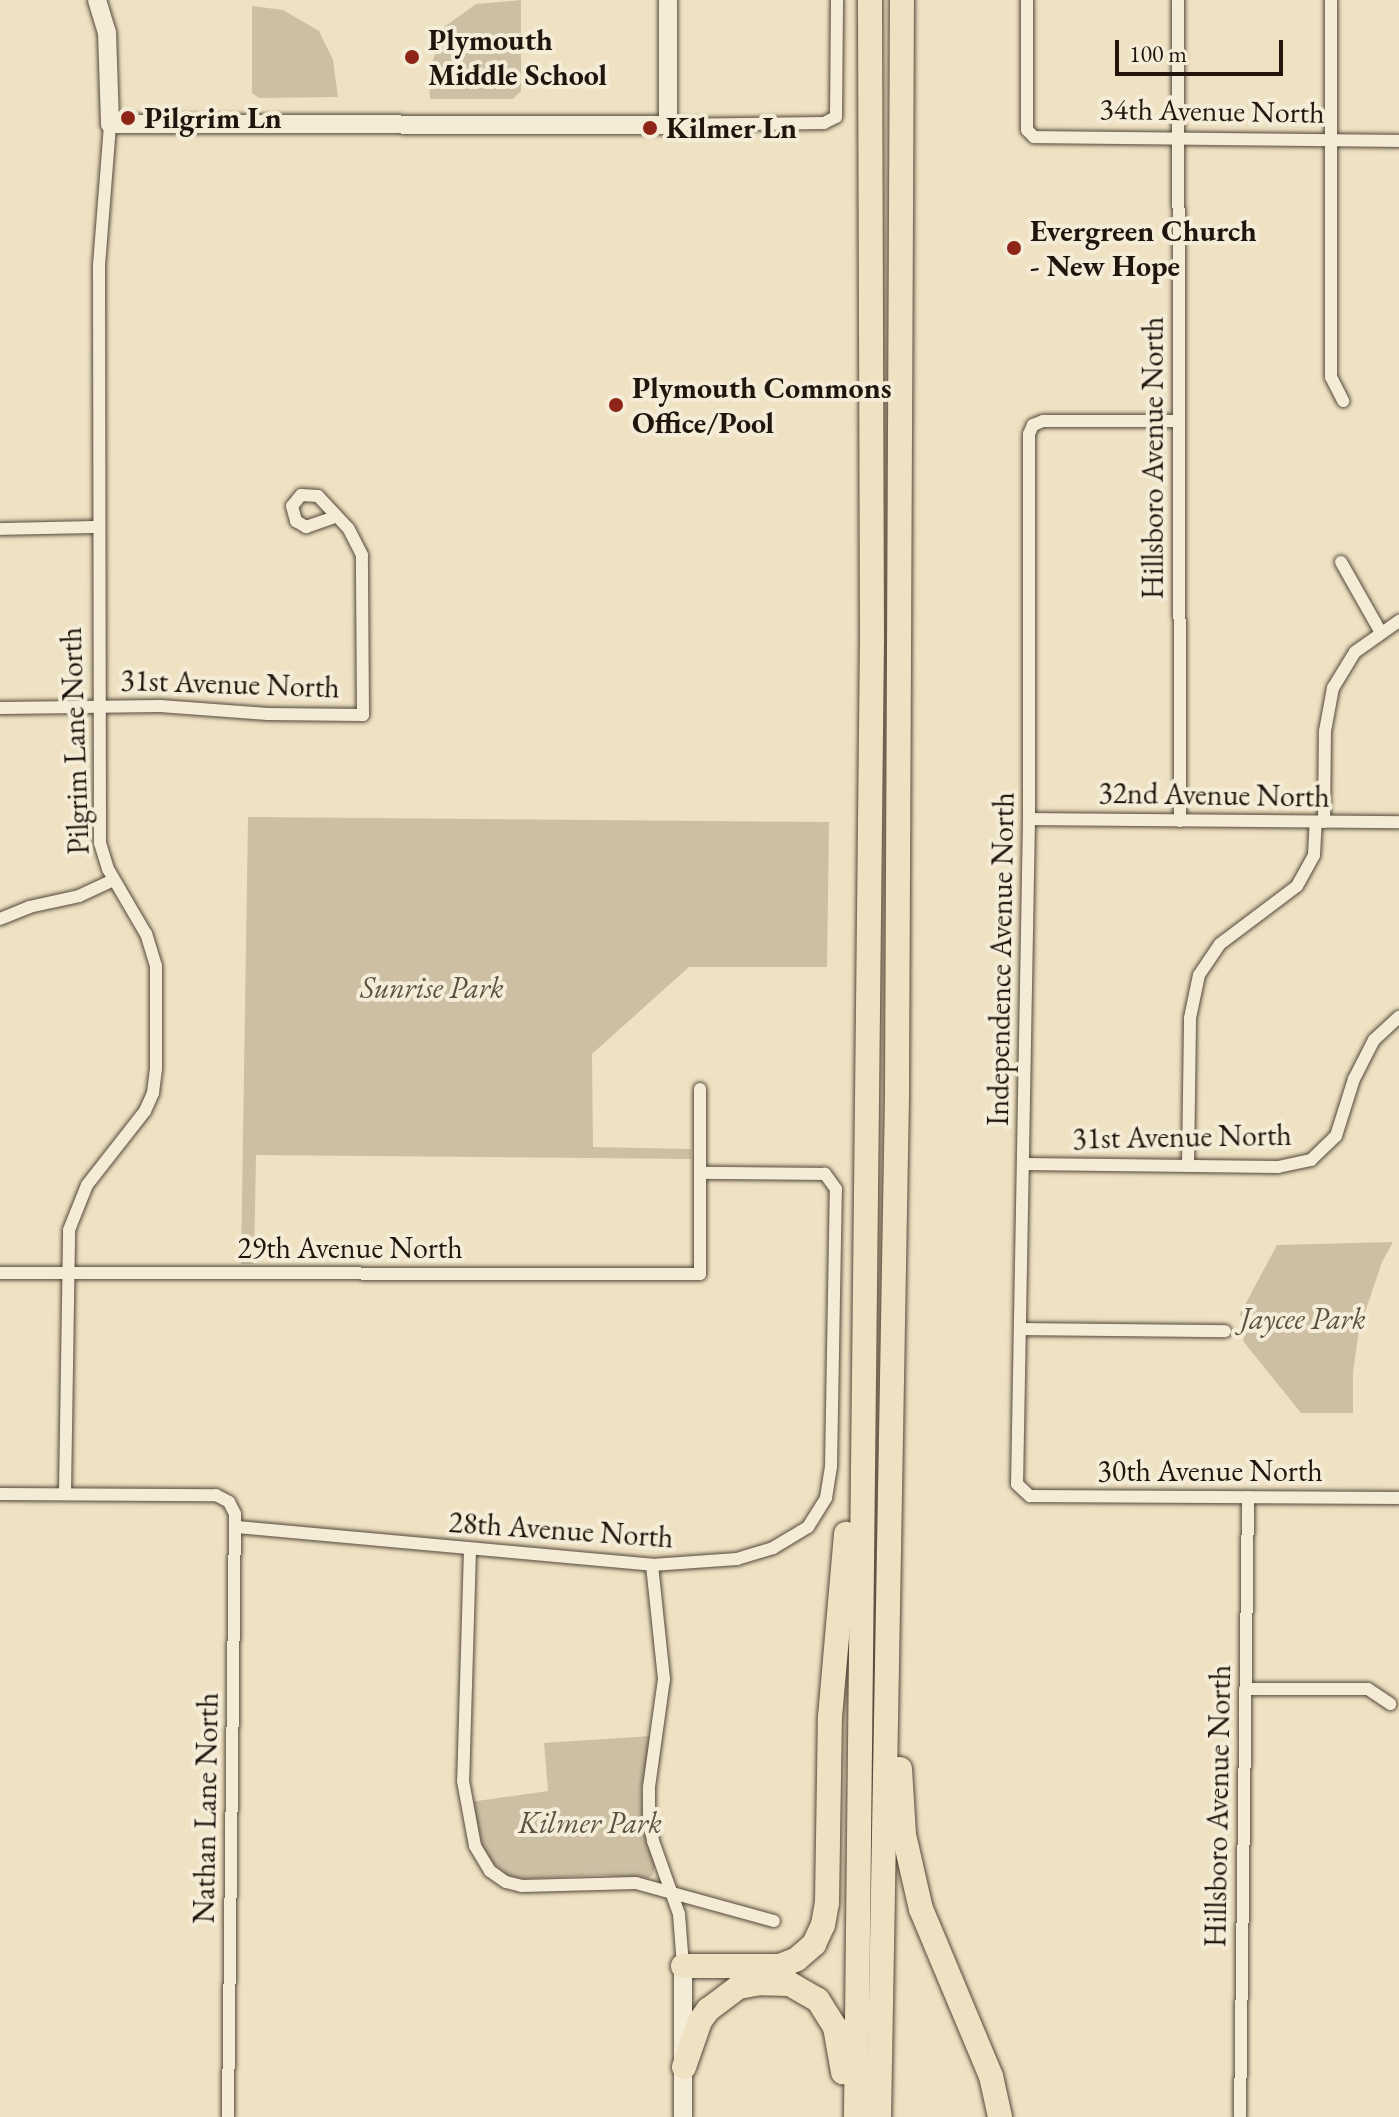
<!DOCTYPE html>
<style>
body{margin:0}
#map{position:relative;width:1399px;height:2117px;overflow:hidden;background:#efe2c3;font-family:"EB Garamond",serif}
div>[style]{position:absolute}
.green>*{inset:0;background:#ccbfa4}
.roads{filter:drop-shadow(0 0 2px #54483a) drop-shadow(0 0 2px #54483a)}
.street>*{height:12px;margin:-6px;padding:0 6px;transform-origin:6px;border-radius:6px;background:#f5ecd8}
.secondary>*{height:18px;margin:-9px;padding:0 9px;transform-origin:9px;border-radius:9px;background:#f5ecd8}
.highway>*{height:24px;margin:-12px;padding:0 12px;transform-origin:12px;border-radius:12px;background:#efe2c3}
.dots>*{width:22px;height:22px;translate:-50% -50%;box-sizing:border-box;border:4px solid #f5ecd8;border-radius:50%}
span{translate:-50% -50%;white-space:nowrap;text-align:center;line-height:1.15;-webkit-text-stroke:8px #f5ecd8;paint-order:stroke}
.poi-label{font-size:30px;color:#21150d;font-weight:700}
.left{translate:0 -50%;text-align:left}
.street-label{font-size:30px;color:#21150d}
.park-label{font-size:30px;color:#5d5042;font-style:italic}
.scale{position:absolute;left:1115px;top:40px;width:168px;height:36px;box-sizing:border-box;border:4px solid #21150d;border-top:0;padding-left:10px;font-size:24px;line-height:28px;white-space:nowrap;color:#21150d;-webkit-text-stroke:6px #f5ecd8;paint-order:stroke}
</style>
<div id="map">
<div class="green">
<i style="clip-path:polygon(521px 0,521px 91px,513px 99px,430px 99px,429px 72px,444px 27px,476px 4px)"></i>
<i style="clip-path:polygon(252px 6px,283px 10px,319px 31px,333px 60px,338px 97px,259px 98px,252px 93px)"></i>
<i style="clip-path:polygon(248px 817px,829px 822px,827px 967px,689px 967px,592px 1054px,593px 1147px,691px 1149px,691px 1159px,256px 1155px,254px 1264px,241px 1264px)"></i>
<i style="clip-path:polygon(1393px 1242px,1382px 1262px,1359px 1330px,1353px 1372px,1353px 1413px,1301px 1413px,1243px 1341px,1246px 1327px,1240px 1314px,1277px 1245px)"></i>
<i style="clip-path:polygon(651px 1736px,641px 1790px,643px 1828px,655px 1864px,653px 1875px,648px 1878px,601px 1875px,520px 1879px,507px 1875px,486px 1857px,470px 1802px,548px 1791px,544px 1743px)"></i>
</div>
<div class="roads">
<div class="street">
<i style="left:1027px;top:0;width:130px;rotate:90deg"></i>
<i style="left:1027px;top:130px;width:10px;rotate:45deg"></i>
<i style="left:1034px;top:137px;width:365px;rotate:0.6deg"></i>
<i style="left:1178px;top:0;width:821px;rotate:89.86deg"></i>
<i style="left:1331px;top:0;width:377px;rotate:90deg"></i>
<i style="left:1331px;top:377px;width:27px;rotate:63deg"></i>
<i style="left:668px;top:125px;width:156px;rotate:-0.7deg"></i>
<i style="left:824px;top:123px;width:13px;rotate:-27deg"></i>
<i style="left:836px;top:117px;width:117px;rotate:-89.5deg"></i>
<i style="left:1179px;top:421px;width:136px;rotate:180deg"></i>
<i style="left:1043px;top:421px;width:11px;rotate:158deg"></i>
<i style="left:1033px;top:425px;width:10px;rotate:114deg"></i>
<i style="left:1029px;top:434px;width:385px;rotate:90deg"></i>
<i style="left:1029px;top:819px;width:665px;rotate:91.03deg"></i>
<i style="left:1017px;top:1484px;width:18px;rotate:43deg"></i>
<i style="left:1030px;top:1496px;width:369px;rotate:0.3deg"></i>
<i style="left:0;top:529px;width:99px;rotate:-1.2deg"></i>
<i style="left:1341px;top:562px;width:79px;rotate:60.5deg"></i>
<i style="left:0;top:708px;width:160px;rotate:-0.7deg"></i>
<i style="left:160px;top:706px;width:108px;rotate:4.2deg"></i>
<i style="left:268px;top:714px;width:95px;rotate:0.6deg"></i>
<i style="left:363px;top:715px;width:160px;rotate:-90.4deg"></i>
<i style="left:362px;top:555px;width:30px;rotate:-117deg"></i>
<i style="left:348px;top:528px;width:44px;rotate:-133.2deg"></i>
<i style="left:318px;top:496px;width:17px;rotate:-177deg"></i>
<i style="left:301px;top:495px;width:14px;rotate:129deg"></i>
<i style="left:292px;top:506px;width:16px;rotate:75deg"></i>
<i style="left:296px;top:521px;width:12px;rotate:31deg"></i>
<i style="left:306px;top:527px;width:31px;rotate:-19deg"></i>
<i style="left:1029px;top:819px;width:370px;rotate:0.5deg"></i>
<i style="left:1324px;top:822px;width:91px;rotate:-89.4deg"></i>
<i style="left:1325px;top:731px;width:44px;rotate:-79.5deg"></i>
<i style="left:1333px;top:688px;width:42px;rotate:-58.6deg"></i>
<i style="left:1355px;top:652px;width:54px;rotate:-35.2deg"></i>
<i style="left:0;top:919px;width:31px;rotate:-22deg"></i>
<i style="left:29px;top:907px;width:51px;rotate:-12.4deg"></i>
<i style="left:79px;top:896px;width:38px;rotate:-25deg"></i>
<i style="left:1024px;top:1164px;width:254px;rotate:0.7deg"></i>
<i style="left:1278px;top:1167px;width:34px;rotate:-12deg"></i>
<i style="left:1311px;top:1160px;width:35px;rotate:-44deg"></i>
<i style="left:1336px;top:1136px;width:60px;rotate:-72.5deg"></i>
<i style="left:1354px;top:1079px;width:44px;rotate:-62.9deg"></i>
<i style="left:1374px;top:1040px;width:34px;rotate:-43deg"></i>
<i style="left:1188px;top:1166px;width:148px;rotate:-89.2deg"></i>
<i style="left:1190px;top:1018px;width:44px;rotate:-78.2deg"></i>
<i style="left:1199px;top:975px;width:37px;rotate:-56deg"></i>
<i style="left:1220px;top:944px;width:96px;rotate:-37deg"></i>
<i style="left:1297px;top:886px;width:35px;rotate:-61deg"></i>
<i style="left:1314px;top:855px;width:33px;rotate:-87deg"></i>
<i style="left:0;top:1273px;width:700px;rotate:0.08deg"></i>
<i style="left:700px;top:1274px;width:185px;rotate:-90deg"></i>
<i style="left:1022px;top:1329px;width:203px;rotate:0.6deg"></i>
<i style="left:65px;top:1493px;width:263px;rotate:-89.1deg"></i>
<i style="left:69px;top:1230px;width:48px;rotate:-68.2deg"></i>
<i style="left:87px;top:1185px;width:94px;rotate:-51.9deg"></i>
<i style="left:145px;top:1111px;width:20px;rotate:-66deg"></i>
<i style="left:153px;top:1093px;width:24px;rotate:-83deg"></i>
<i style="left:156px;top:1069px;width:103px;rotate:-90deg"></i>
<i style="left:156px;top:966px;width:34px;rotate:-107deg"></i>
<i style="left:146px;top:934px;width:75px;rotate:-120.3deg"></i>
<i style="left:108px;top:869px;width:27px;rotate:-107deg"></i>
<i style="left:100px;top:843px;width:578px;rotate:-90.1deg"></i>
<i style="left:99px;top:265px;width:141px;rotate:-85.5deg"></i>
<i style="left:0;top:1494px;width:216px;rotate:0.3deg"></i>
<i style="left:216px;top:1495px;width:15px;rotate:28deg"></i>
<i style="left:229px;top:1502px;width:13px;rotate:63deg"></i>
<i style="left:235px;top:1514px;width:603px;rotate:90.67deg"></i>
<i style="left:237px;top:1527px;width:417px;rotate:5.2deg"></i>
<i style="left:652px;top:1565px;width:85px;rotate:-4deg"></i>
<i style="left:737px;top:1559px;width:38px;rotate:-17deg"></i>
<i style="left:773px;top:1548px;width:41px;rotate:-31deg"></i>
<i style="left:808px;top:1527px;width:34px;rotate:-58deg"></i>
<i style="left:826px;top:1498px;width:31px;rotate:-81deg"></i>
<i style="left:831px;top:1467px;width:278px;rotate:-89deg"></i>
<i style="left:836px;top:1189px;width:19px;rotate:-126deg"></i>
<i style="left:825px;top:1174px;width:125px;rotate:-179.5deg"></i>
<i style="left:470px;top:1550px;width:231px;rotate:91.7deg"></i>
<i style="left:463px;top:1781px;width:66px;rotate:79.5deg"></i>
<i style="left:475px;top:1846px;width:29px;rotate:59deg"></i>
<i style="left:490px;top:1871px;width:19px;rotate:35deg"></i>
<i style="left:506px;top:1882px;width:16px;rotate:14deg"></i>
<i style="left:522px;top:1886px;width:114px;rotate:-1.5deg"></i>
<i style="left:636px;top:1883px;width:143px;rotate:15.4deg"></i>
<i style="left:652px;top:1565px;width:115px;rotate:84deg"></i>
<i style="left:664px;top:1679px;width:109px;rotate:97.9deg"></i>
<i style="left:649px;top:1787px;width:31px;rotate:90deg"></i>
<i style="left:649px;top:1818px;width:23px;rotate:80deg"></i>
<i style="left:653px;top:1841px;width:77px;rotate:70.4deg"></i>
<i style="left:679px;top:1914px;width:52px;rotate:85.6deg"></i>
<i style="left:1245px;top:1689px;width:123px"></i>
<i style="left:1368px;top:1689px;width:27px;rotate:34deg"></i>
<i style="left:1240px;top:2117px;width:620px;rotate:-89.26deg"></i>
</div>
<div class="secondary">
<i style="left:97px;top:0;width:34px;rotate:73deg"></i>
<i style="left:107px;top:32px;width:92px;rotate:88.1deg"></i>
<i style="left:110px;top:124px;width:558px;rotate:0.1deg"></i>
<i style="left:668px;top:125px;width:125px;rotate:-90deg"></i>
<i style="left:683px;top:1966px;width:151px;rotate:90deg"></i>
</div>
<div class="highway">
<i style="left:900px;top:1769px;width:66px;rotate:86.5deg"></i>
<i style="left:904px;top:1835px;width:76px;rotate:77.1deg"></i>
<i style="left:921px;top:1909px;width:181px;rotate:67.3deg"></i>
<i style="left:991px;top:2076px;width:42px;rotate:77.6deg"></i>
<i style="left:683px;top:1966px;width:97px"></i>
<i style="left:780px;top:1966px;width:18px;rotate:-22deg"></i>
<i style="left:797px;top:1959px;width:23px;rotate:-41deg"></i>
<i style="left:814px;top:1944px;width:21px;rotate:-65deg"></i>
<i style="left:823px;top:1925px;width:22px;rotate:-80deg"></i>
<i style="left:827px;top:1903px;width:186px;rotate:-89.1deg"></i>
<i style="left:830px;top:1717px;width:184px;rotate:-85deg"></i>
<i style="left:750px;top:1983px;width:40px;rotate:1.4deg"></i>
<i style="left:790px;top:1984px;width:32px;rotate:30deg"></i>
<i style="left:818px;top:2000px;width:32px;rotate:58deg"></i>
<i style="left:835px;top:2027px;width:46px;rotate:79.9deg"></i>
<i style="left:684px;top:2067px;width:49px;rotate:-70.8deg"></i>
<i style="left:700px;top:2021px;width:14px;rotate:-54deg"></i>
<i style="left:708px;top:2010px;width:39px;rotate:-37deg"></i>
<i style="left:739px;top:1987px;width:20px;rotate:-11deg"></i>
<i style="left:856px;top:2117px;width:1476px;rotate:-89.38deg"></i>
<i style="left:872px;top:641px;width:641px;rotate:-90.18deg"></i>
<i style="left:879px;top:2117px;width:1024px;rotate:-88.99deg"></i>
<i style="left:897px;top:1093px;width:1093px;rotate:-89.74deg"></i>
</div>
</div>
<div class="dots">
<i style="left:412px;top:57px;background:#8f2418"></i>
<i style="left:128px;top:118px;background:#8f2418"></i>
<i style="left:650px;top:128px;background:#8f2418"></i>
<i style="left:1014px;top:248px;background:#8f2418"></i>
<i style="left:616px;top:405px;background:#8f2418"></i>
</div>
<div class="poi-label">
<span class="left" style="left:428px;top:57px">Plymouth<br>Middle School</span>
<span class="left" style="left:144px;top:118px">Pilgrim Ln</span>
<span class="left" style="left:666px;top:128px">Kilmer Ln</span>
<span class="left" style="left:1030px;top:248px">Evergreen Church<br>- New Hope</span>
<span class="left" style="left:632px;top:405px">Plymouth Commons<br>Office/Pool</span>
</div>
<div class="street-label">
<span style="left:1212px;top:111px;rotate:1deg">34th Avenue North</span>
<span style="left:1153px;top:458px;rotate:-90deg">Hillsboro Avenue North</span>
<span style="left:230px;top:684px;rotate:2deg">31st Avenue North</span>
<span style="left:75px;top:741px;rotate:-92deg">Pilgrim Lane North</span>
<span style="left:1214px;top:795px;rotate:1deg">32nd Avenue North</span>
<span style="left:1001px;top:959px;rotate:-89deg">Independence Avenue North</span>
<span style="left:1182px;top:1137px;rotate:-1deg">31st Avenue North</span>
<span style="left:350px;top:1248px">29th Avenue North</span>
<span style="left:1210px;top:1471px">30th Avenue North</span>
<span style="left:561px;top:1530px;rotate:4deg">28th Avenue North</span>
<span style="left:1218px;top:1806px;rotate:-89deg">Hillsboro Avenue North</span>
<span style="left:206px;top:1808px;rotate:-89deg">Nathan Lane North</span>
</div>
<div class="park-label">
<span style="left:432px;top:988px">Sunrise Park</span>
<span style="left:1303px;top:1319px">Jaycee Park</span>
<span style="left:590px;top:1823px">Kilmer Park</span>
</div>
<div class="scale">100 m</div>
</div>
